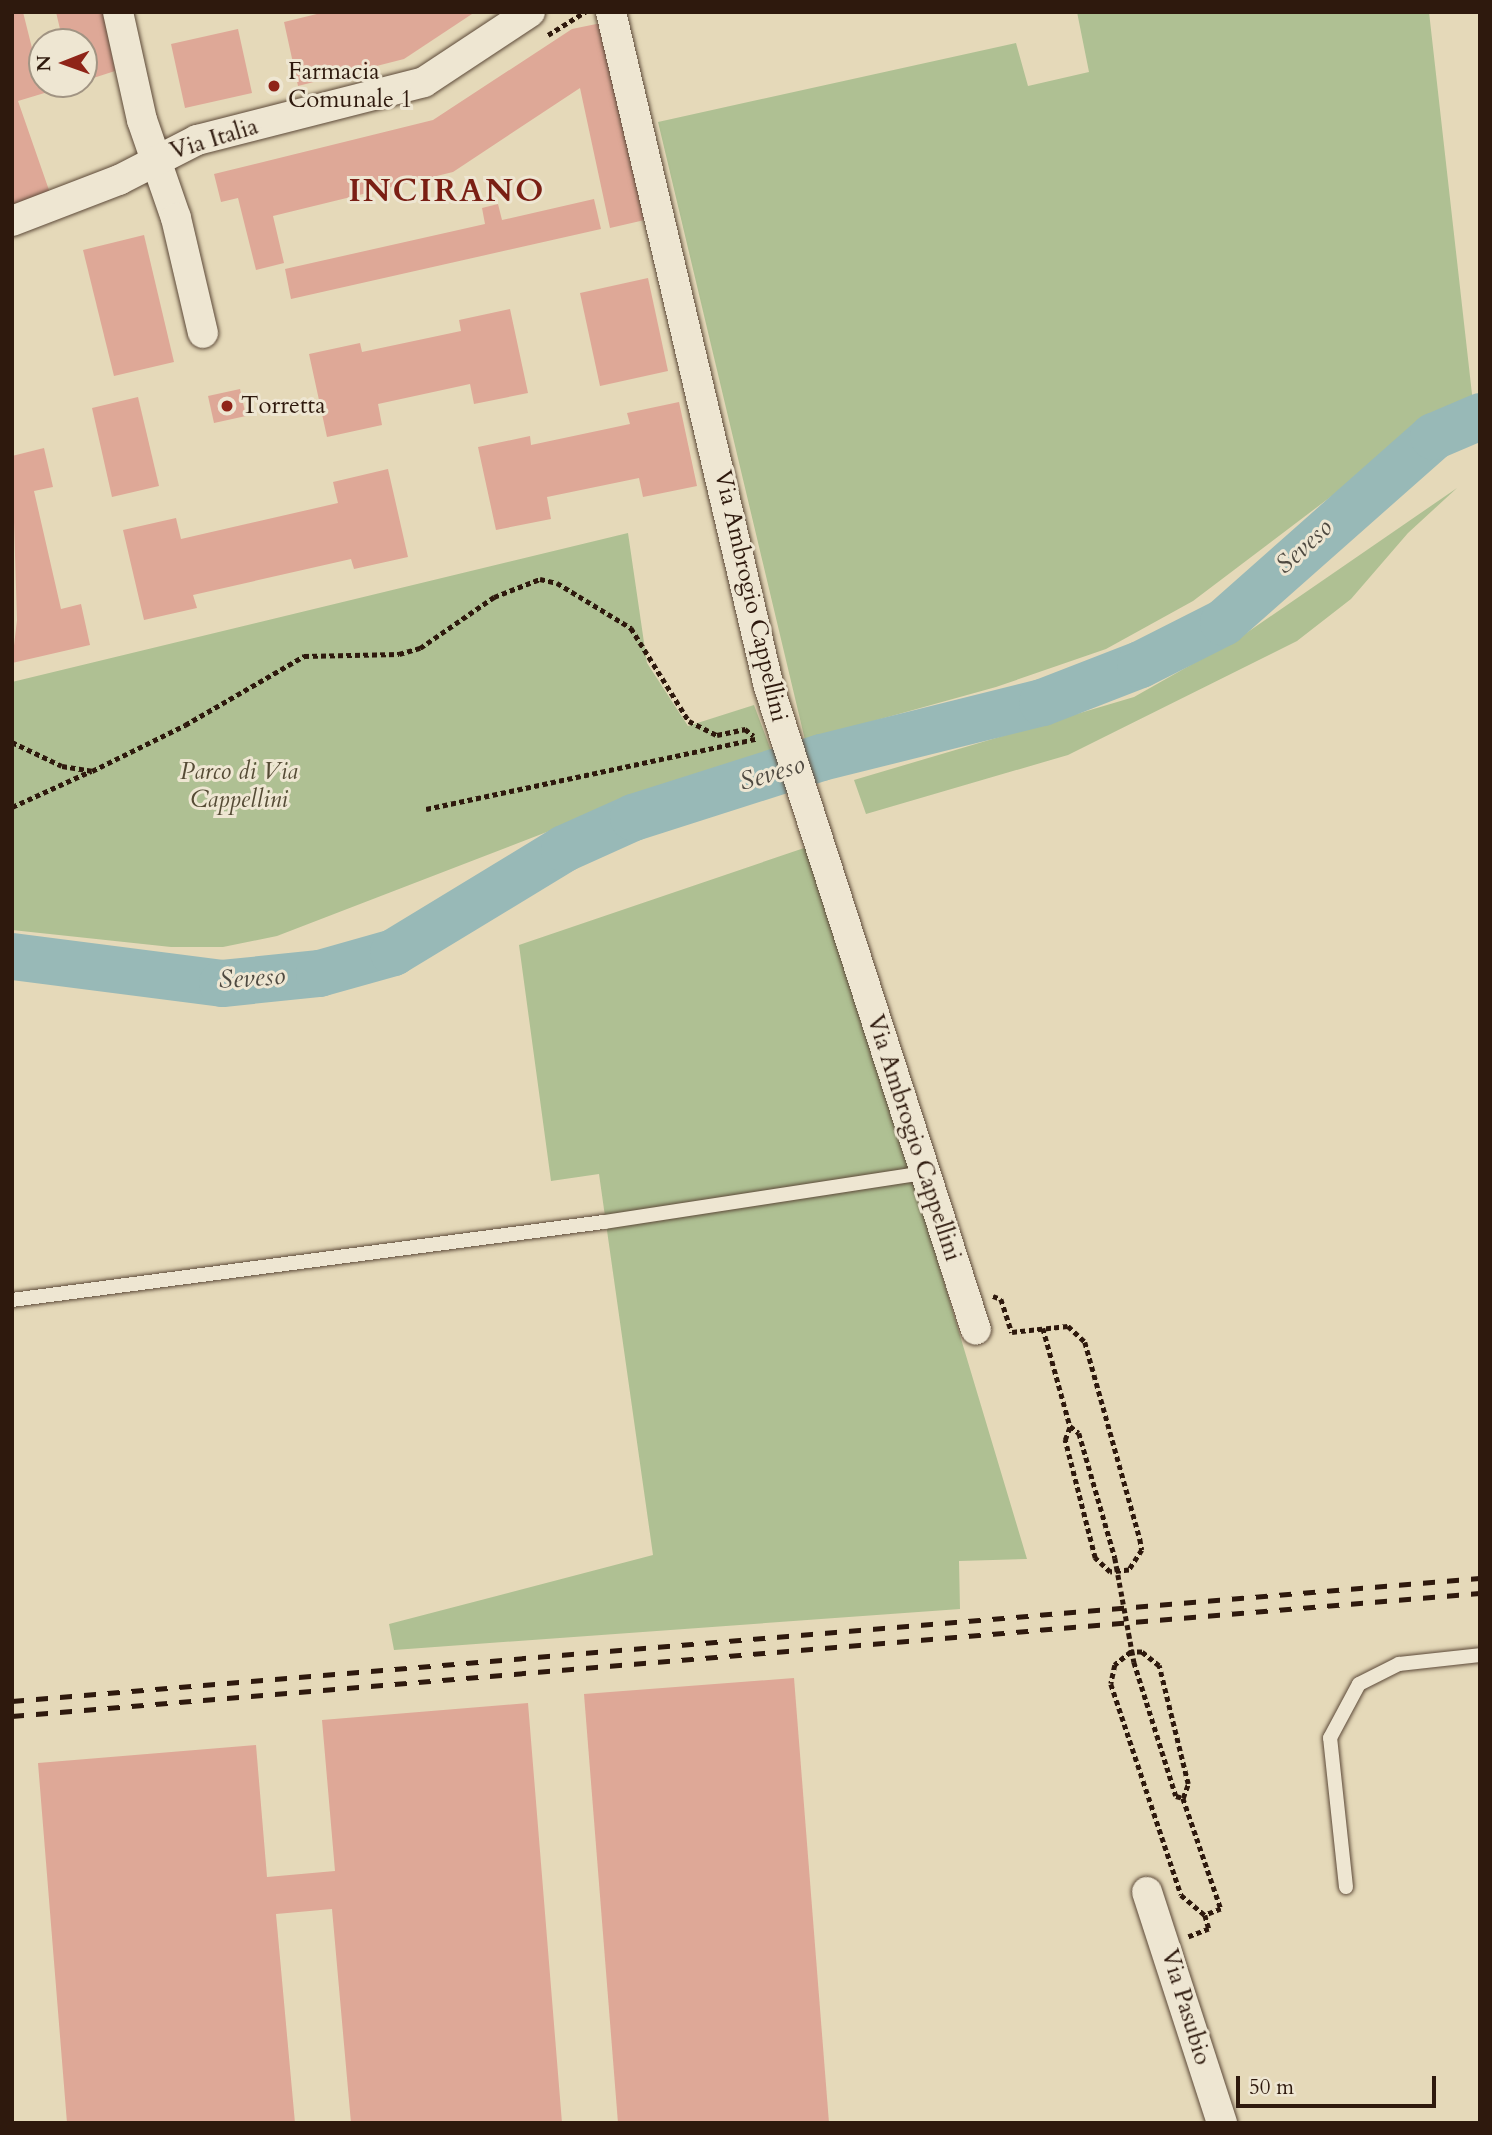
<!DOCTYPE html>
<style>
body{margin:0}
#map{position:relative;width:1492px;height:2135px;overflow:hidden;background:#e5d9b9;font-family:Cardo,serif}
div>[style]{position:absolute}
.green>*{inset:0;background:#afc093}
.river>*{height:47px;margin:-23.5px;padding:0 23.5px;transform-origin:23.5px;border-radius:23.5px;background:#98b9b7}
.building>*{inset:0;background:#dea897}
.path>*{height:4.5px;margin-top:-2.25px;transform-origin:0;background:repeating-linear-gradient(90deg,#2e190d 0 5px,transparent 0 8.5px)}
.roads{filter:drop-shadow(0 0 2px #5c4938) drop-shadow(0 0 2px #5c4938)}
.lane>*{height:14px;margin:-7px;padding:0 7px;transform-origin:7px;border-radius:7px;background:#eee6d2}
.street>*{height:30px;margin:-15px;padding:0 15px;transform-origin:15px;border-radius:15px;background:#eee6d2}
.rail>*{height:5px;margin-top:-2.5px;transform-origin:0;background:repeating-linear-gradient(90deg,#2e190d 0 12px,transparent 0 24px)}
.path-bridge>*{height:4.5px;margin-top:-2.25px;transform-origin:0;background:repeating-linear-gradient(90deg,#2e190d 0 5px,transparent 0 8.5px)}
.dots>*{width:19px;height:19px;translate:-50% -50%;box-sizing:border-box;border:4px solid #eee6d2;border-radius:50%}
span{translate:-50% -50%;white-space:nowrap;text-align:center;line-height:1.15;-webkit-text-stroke:6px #eee6d2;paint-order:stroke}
.poi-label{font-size:24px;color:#2e190d}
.left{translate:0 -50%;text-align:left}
.street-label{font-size:24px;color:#2e190d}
.park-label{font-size:24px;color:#554b35;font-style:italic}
.water-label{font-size:26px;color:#4e4940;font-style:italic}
.district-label{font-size:32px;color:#7a1f14;font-weight:700;letter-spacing:2px}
.frame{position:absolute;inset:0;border:14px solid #2e190d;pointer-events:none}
.north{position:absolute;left:28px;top:28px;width:70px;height:70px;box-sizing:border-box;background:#eee6d2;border:2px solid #a19483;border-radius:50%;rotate:269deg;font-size:19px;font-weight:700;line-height:28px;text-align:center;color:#2e190d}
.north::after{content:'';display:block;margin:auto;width:24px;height:32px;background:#8f2418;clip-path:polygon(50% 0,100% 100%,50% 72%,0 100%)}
.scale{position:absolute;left:1236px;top:2076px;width:200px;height:32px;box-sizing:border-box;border:4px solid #2e190d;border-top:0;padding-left:9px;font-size:21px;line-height:24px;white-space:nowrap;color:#2e190d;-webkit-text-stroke:5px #eee6d2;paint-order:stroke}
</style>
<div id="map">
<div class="green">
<i style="clip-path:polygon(1077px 12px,1429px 12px,1473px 403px,1374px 464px,1193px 601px,1106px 649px,996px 687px,805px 740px,658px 122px,1016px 43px,1028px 86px,1089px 72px)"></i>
<i style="clip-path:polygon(1457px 488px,1408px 533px,1351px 599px,1297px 641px,1068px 755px,866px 814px,854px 780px,1134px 697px,1242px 636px)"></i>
<i style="clip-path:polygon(628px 533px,647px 663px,688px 726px,754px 705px,772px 753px,583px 818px,277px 936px,223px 947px,171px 947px,12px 930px,12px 682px)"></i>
<i style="clip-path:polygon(813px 845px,1027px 1559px,959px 1561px,960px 1609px,394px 1650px,389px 1624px,653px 1555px,599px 1174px,551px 1181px,519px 945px)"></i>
</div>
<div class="river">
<i style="left:12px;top:956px;width:212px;rotate:7.3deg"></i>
<i style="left:222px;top:983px;width:98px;rotate:-5.9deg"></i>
<i style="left:319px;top:973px;width:77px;rotate:-15.8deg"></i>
<i style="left:393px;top:952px;width:200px;rotate:-31.3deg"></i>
<i style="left:564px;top:848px;width:76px;rotate:-24.2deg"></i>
<i style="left:633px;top:817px;width:197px;rotate:-17.7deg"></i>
<i style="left:821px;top:757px;width:228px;rotate:-14deg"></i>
<i style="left:1042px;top:702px;width:105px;rotate:-21.2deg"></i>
<i style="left:1140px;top:664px;width:93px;rotate:-26.8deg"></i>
<i style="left:1223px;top:622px;width:281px;rotate:-41.5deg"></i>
<i style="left:1433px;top:436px;width:51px;rotate:-23.1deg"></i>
</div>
<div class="building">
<i style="clip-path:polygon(12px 12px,23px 12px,34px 56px,42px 54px,42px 84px,71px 85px,18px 101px,50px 193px,12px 219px)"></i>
<i style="clip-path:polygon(56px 12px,103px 12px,115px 71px,84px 81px,84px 42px,63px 42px)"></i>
<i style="clip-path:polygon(325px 12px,475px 12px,404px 59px,298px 86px,284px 22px)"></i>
<i style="clip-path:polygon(606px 22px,649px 219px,610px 228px,580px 88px,453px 172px,273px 216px,284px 263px,256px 270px,238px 198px,221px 202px,214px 174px,433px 120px,572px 29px)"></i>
<i style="clip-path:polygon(238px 29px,252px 93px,185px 108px,171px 44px)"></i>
<i style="clip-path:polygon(594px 199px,601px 229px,291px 299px,285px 269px,485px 224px,482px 208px,498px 204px,502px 220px)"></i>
<i style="clip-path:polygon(144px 235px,174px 362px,114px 376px,83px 250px)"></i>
<i style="clip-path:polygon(648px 278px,668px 371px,600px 386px,580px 293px)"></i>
<i style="clip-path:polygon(510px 309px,528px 393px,474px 404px,470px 384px,378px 404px,382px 425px,327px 437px,309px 354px,360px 343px,362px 352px,461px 331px,459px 320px)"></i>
<i style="clip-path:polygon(240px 389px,246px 416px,214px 423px,208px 396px)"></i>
<i style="clip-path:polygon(138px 397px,159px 486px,112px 497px,92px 408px)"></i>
<i style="clip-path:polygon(679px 402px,697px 486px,643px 497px,639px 478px,547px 497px,551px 519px,496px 530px,478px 447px,530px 436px,531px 445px,630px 424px,627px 413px)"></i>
<i style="clip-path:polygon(44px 448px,53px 487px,34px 491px,61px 609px,81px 604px,90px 645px,12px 663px,17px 620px,12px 456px)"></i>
<i style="clip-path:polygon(388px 469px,408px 557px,354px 569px,351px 559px,193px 595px,197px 608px,144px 620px,123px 530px,176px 518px,181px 539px,338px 503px,333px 482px)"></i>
<i style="clip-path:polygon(794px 1678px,829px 2123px,618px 2123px,584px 1694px)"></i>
<i style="clip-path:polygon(528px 1703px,562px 2123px,351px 2123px,332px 1909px,276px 1914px,295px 2123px,67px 2123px,38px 1763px,256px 1745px,267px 1877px,335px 1871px,322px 1720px)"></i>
</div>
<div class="path">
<i style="left:548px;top:35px;width:44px;rotate:-31.9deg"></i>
<i style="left:12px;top:742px;width:55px;rotate:25.6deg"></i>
<i style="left:62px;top:766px;width:30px;rotate:9deg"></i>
<i style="left:92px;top:771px;width:104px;rotate:-26.3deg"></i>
<i style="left:185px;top:725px;width:138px;rotate:-30.1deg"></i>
<i style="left:304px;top:656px;width:95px;rotate:-1.2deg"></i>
<i style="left:399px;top:654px;width:22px;rotate:-16deg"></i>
<i style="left:420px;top:648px;width:90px;rotate:-34.6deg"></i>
<i style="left:494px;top:597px;width:49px;rotate:-21.4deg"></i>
<i style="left:540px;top:579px;width:17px;rotate:13deg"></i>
<i style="left:557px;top:583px;width:87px;rotate:31.3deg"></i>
<i style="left:631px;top:628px;width:110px;rotate:58.1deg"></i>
<i style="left:689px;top:721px;width:31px;rotate:27deg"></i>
<i style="left:717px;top:735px;width:29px;rotate:-12deg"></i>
<i style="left:745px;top:729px;width:11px;rotate:38deg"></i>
<i style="left:12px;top:807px;width:87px;rotate:-24.5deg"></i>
<i style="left:426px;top:809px;width:337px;rotate:-12deg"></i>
<i style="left:993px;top:1296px;width:9px;rotate:21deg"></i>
<i style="left:1001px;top:1299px;width:35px;rotate:72deg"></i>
<i style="left:1012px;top:1332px;width:56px;rotate:-6.1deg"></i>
<i style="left:1068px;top:1326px;width:23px;rotate:43deg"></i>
<i style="left:1085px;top:1342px;width:205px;rotate:74.4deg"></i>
<i style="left:1140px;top:1539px;width:11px;rotate:80deg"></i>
<i style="left:1142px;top:1550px;width:24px;rotate:123deg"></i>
<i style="left:1129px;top:1570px;width:19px;rotate:174deg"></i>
<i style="left:1110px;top:1572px;width:21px;rotate:-137deg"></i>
<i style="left:1095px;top:1558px;width:122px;rotate:-104.3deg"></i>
<i style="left:1065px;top:1440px;width:15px;rotate:-70deg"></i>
<i style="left:1070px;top:1426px;width:11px;rotate:38deg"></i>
<i style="left:1079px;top:1433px;width:130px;rotate:73.9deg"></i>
<i style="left:1043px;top:1328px;width:102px;rotate:74.6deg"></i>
<i style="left:1134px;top:1662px;width:140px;rotate:72.6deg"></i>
<i style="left:1176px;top:1796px;width:7px;rotate:16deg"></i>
<i style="left:1183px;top:1798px;width:15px;rotate:-70deg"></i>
<i style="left:1188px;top:1784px;width:122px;rotate:-103.8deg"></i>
<i style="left:1159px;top:1666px;width:22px;rotate:-141deg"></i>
<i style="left:1142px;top:1652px;width:11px;rotate:180deg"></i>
<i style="left:1131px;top:1652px;width:21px;rotate:141deg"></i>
<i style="left:1115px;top:1665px;width:19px;rotate:102deg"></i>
<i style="left:1111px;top:1684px;width:222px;rotate:71.6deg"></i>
<i style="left:1181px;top:1895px;width:31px;rotate:40deg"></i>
<i style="left:1205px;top:1915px;width:15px;rotate:74deg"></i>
<i style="left:1209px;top:1929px;width:22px;rotate:159deg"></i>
<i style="left:1183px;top:1798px;width:117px;rotate:71.1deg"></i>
<i style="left:1221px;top:1909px;width:17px;rotate:159deg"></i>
</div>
<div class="roads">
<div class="lane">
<i style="left:12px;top:1300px;width:597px;rotate:-7.51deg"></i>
<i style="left:604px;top:1222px;width:324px;rotate:-8.7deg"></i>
<i style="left:1346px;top:1887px;width:150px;rotate:-96.1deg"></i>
<i style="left:1330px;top:1738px;width:61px;rotate:-61.8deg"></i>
<i style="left:1359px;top:1684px;width:45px;rotate:-26.6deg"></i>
<i style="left:1399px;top:1664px;width:81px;rotate:-6.3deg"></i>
</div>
<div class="street">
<i style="left:118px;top:12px;width:111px;rotate:77.5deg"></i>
<i style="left:142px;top:120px;width:104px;rotate:70.9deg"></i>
<i style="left:176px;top:218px;width:118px;rotate:76.8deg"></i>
<i style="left:611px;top:12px;width:693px;rotate:76.83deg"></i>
<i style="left:769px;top:687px;width:675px;rotate:72.16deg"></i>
<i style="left:12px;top:221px;width:115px;rotate:-21deg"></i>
<i style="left:119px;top:180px;width:88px;rotate:-27.1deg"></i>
<i style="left:197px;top:140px;width:234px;rotate:-14.3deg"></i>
<i style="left:424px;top:82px;width:127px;rotate:-33.4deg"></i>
<i style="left:1147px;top:1892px;width:243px;rotate:72deg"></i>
</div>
</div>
<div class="rail">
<i style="left:12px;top:1701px;width:1473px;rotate:-4.79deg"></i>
<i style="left:12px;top:1716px;width:1473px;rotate:-4.79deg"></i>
</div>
<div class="path-bridge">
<i style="left:1115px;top:1558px;width:106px;rotate:79.6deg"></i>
</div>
<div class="dots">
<i style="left:274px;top:86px;background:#8f2418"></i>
<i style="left:227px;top:406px;background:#8f2418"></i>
</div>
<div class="poi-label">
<span class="left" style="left:288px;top:86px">Farmacia<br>Comunale 1</span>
<span class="left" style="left:241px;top:406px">Torretta</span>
</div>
<div class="street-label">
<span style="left:214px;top:139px;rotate:-17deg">Via Italia</span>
<span style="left:751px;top:596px;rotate:77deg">Via Ambrogio Cappellini</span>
<span style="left:914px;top:1138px;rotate:72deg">Via Ambrogio Cappellini</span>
<span style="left:1186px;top:2007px;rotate:73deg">Via Pasubio</span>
</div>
<div class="park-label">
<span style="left:239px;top:786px">Parco di Via<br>Cappellini</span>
</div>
<div class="water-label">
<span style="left:1304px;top:546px;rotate:-43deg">Seveso</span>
<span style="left:772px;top:773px;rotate:-17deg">Seveso</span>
<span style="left:252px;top:978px;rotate:-4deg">Seveso</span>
</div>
<div class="district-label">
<span style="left:447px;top:191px">INCIRANO</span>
</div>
<div class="frame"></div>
<div class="north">N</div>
<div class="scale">50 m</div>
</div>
